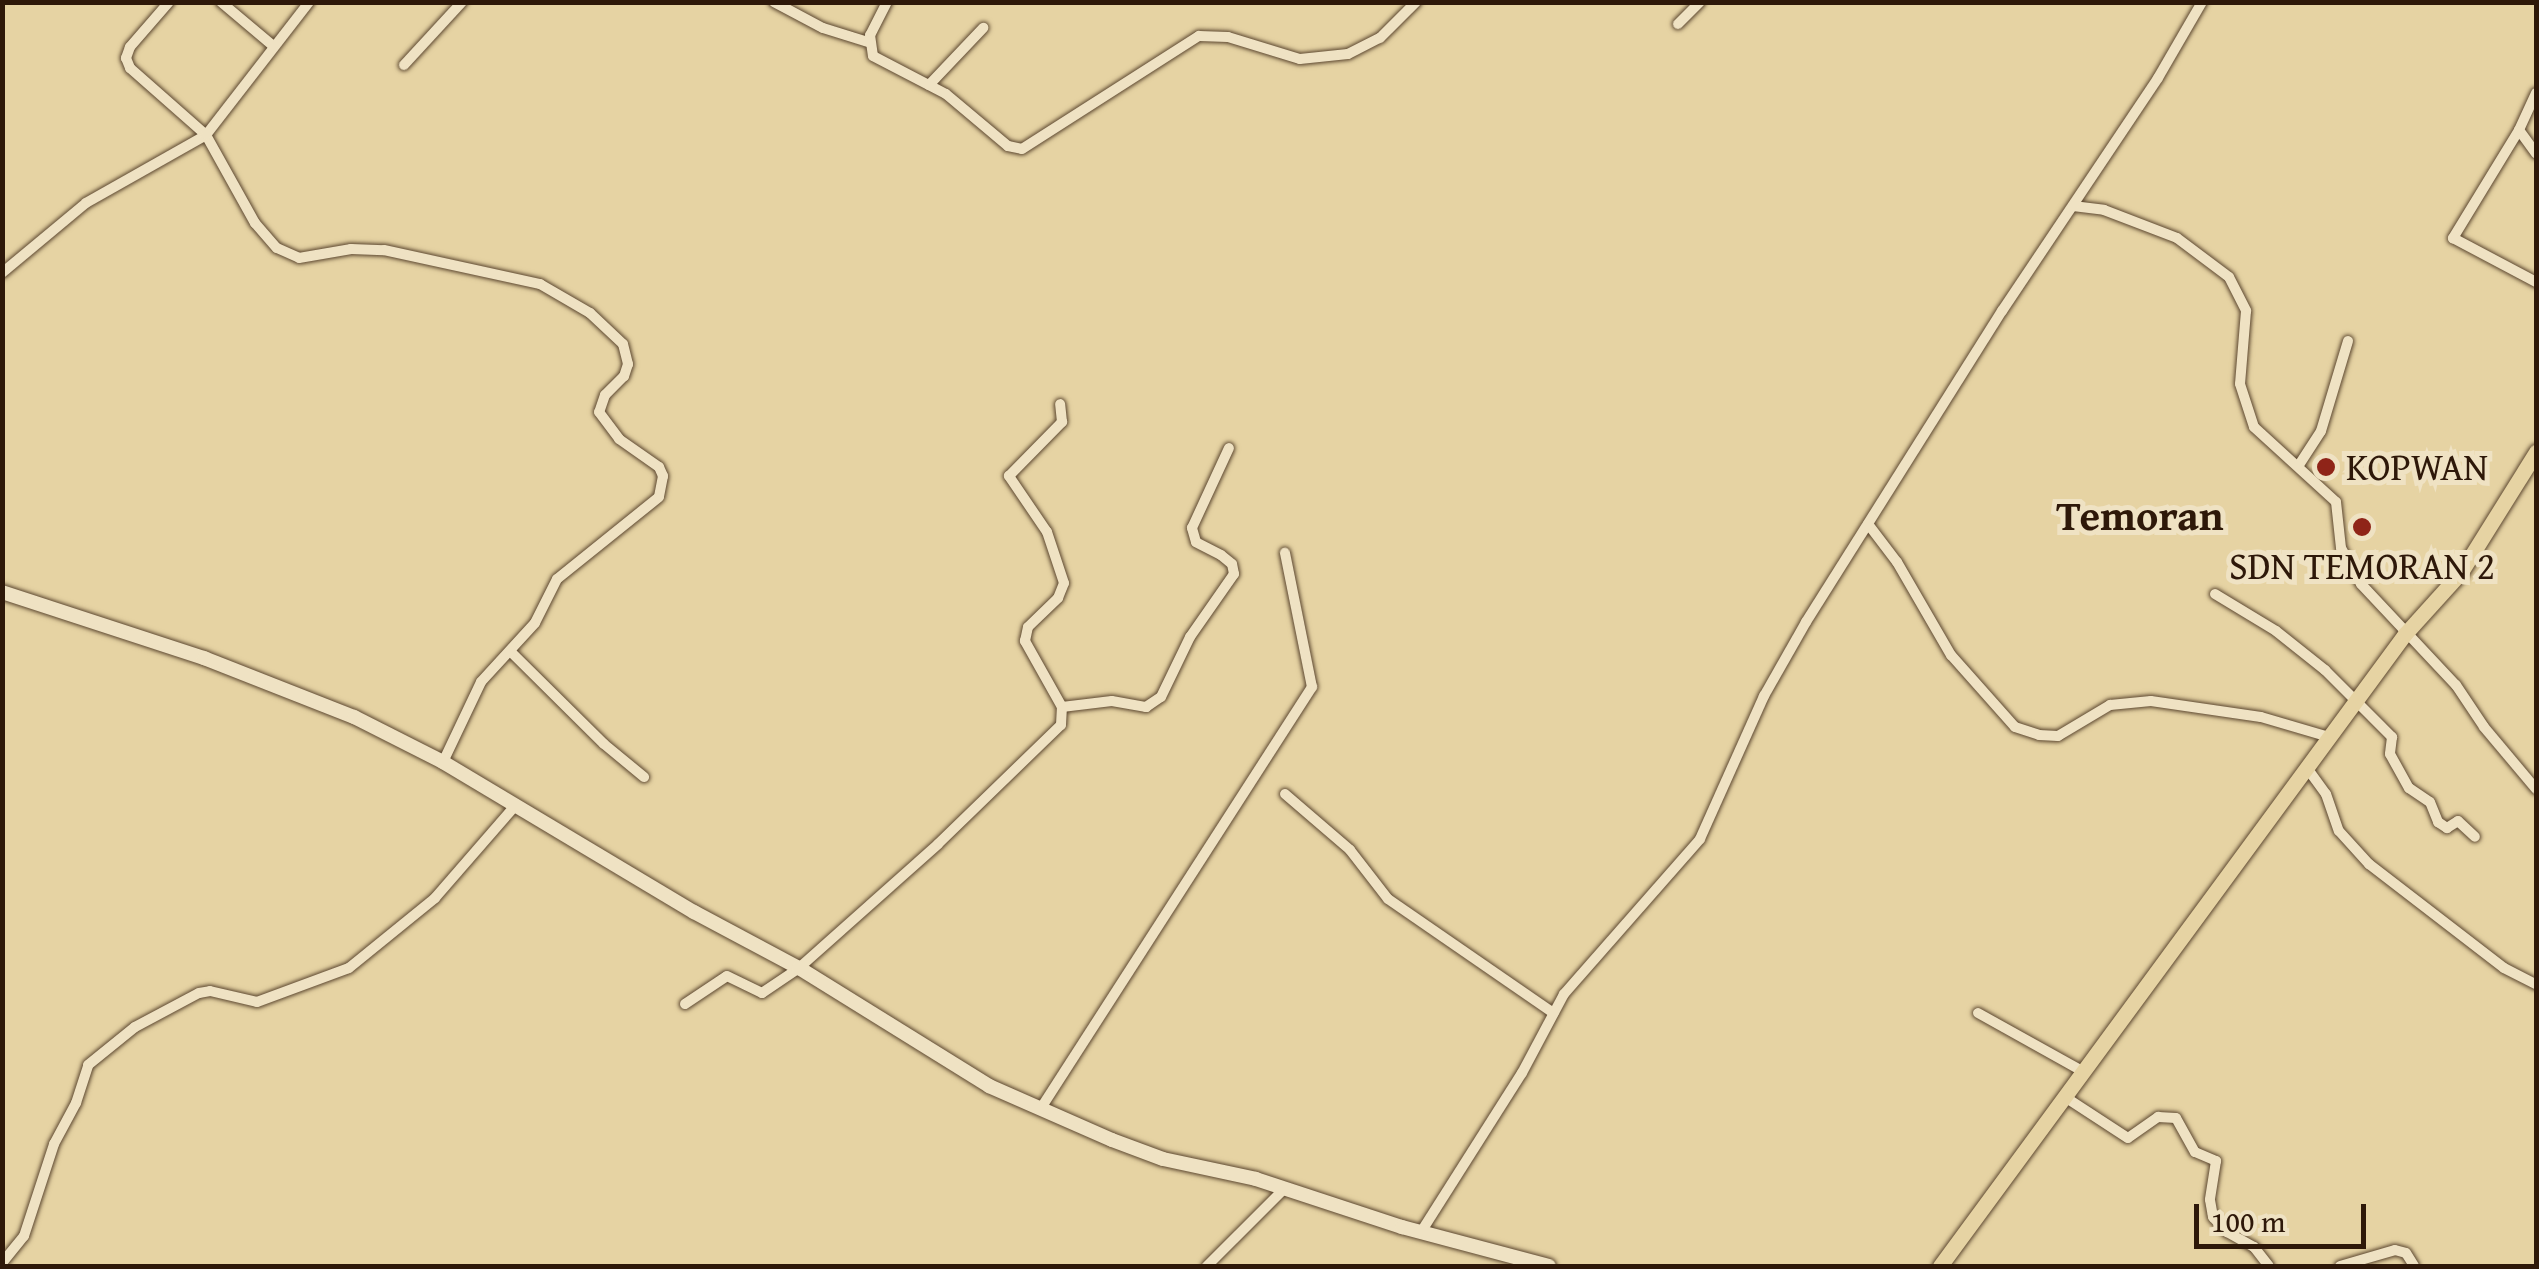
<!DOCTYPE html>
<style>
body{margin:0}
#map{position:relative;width:2539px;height:1269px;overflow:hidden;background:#e6d3a3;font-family:"Gentium Book Plus",serif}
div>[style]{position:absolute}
.roads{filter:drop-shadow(0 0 2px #5c4730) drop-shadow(0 0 2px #5c4730)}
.street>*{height:10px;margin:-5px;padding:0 5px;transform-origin:5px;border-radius:5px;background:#efe2c3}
.secondary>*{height:14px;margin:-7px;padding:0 7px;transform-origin:7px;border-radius:7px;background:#efe2c3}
.primary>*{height:15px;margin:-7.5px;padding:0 7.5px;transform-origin:7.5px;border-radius:7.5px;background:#e6d3a3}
.dots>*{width:28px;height:28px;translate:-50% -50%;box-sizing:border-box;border:5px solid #efe2c3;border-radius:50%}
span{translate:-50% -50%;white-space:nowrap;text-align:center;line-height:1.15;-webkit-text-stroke:10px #efe2c3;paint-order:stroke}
.poi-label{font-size:38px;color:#2e1809}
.left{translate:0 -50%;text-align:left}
.quarter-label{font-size:42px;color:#2e1809;font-weight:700}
.frame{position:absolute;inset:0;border:5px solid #2e1809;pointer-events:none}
.scale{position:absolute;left:2194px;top:1204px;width:172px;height:45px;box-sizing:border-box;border:5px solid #2e1809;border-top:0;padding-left:12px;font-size:30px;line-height:35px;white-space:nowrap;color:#2e1809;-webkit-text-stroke:8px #efe2c3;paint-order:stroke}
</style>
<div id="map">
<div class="roads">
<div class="street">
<i style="left:169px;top:2px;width:60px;rotate:130.9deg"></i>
<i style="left:130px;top:47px;width:12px;rotate:110deg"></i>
<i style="left:126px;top:58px;width:11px;rotate:68deg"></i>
<i style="left:130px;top:68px;width:101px;rotate:41.4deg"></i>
<i style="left:206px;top:135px;width:101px;rotate:60.9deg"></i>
<i style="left:255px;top:223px;width:33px;rotate:49deg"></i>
<i style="left:277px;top:248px;width:24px;rotate:24deg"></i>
<i style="left:299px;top:258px;width:53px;rotate:-9.8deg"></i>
<i style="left:351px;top:249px;width:33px;rotate:2deg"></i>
<i style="left:384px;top:250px;width:160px;rotate:12.3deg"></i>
<i style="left:540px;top:284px;width:58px;rotate:30.1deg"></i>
<i style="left:590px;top:313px;width:45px;rotate:43.2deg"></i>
<i style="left:623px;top:344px;width:21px;rotate:76deg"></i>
<i style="left:628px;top:364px;width:13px;rotate:108deg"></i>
<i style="left:624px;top:376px;width:27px;rotate:135deg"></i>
<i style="left:605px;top:395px;width:18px;rotate:109deg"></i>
<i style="left:599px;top:412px;width:34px;rotate:53deg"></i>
<i style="left:619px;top:439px;width:49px;rotate:35deg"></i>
<i style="left:659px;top:467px;width:10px;rotate:66deg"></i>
<i style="left:663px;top:476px;width:21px;rotate:101deg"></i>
<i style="left:659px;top:497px;width:131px;rotate:141.2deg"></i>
<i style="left:557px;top:579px;width:49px;rotate:116.6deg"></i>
<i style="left:535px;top:623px;width:80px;rotate:132.5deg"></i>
<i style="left:481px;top:682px;width:89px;rotate:115.4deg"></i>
<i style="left:221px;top:2px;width:67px;rotate:40.1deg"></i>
<i style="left:774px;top:2px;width:55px;rotate:28deg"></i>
<i style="left:823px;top:28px;width:47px;rotate:17.3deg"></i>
<i style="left:887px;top:2px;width:37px;rotate:117deg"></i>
<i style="left:870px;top:35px;width:21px;rotate:82deg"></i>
<i style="left:873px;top:56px;width:82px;rotate:27.5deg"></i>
<i style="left:946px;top:94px;width:81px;rotate:40deg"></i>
<i style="left:1008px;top:146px;width:14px;rotate:12deg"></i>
<i style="left:1022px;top:149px;width:210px;rotate:-32.6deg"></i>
<i style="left:1199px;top:36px;width:29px;rotate:2deg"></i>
<i style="left:1228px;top:37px;width:75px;rotate:17deg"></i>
<i style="left:1300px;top:59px;width:48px;rotate:-5.9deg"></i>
<i style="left:1348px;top:54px;width:36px;rotate:-27deg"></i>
<i style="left:1380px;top:38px;width:51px;rotate:-45deg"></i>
<i style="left:1678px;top:24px;width:31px;rotate:-45deg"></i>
<i style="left:404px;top:65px;width:86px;rotate:-47.4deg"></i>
<i style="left:929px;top:85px;width:79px;rotate:-46.5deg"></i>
<i style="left:2536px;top:93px;width:41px;rotate:114.7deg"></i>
<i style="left:2519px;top:130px;width:127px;rotate:121.4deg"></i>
<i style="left:2453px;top:238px;width:94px;rotate:27.9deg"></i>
<i style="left:2519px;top:130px;width:29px;rotate:54deg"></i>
<i style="left:2073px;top:206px;width:31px;rotate:7deg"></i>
<i style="left:2104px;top:210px;width:78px;rotate:21deg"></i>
<i style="left:2177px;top:238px;width:65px;rotate:36.9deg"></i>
<i style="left:2229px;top:277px;width:38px;rotate:63deg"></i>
<i style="left:2246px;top:311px;width:73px;rotate:94.7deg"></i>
<i style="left:2240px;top:384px;width:45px;rotate:72deg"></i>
<i style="left:2254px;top:427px;width:111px;rotate:42.4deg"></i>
<i style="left:2336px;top:502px;width:46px;rotate:83.8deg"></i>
<i style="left:2341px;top:548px;width:41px;rotate:60.9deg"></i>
<i style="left:2361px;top:584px;width:139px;rotate:46.8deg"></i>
<i style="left:2456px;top:685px;width:50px;rotate:56.3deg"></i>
<i style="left:2484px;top:727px;width:81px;rotate:50deg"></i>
<i style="left:2px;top:273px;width:109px;rotate:-39.8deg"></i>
<i style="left:86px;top:203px;width:138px;rotate:-29.5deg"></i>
<i style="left:206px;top:135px;width:168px;rotate:-52.2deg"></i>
<i style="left:2299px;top:465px;width:40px;rotate:-57.1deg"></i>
<i style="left:2321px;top:431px;width:94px;rotate:-73.3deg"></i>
<i style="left:1868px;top:524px;width:48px;rotate:52.7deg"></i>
<i style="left:1897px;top:562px;width:108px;rotate:59.9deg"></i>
<i style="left:1951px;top:655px;width:96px;rotate:48.4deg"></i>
<i style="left:2015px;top:727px;width:25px;rotate:18deg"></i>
<i style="left:2039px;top:735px;width:19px;rotate:3deg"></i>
<i style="left:2058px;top:736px;width:61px;rotate:-30.8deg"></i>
<i style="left:2110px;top:705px;width:41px;rotate:-5.6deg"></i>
<i style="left:2151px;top:701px;width:111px;rotate:8.3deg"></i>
<i style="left:2261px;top:717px;width:71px;rotate:16.4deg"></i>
<i style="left:2215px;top:594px;width:71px;rotate:31.2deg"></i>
<i style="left:2276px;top:631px;width:63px;rotate:38.5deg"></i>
<i style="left:2325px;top:670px;width:95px;rotate:45deg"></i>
<i style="left:2392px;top:737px;width:17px;rotate:97deg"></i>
<i style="left:2390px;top:754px;width:39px;rotate:61deg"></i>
<i style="left:2409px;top:788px;width:25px;rotate:34deg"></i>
<i style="left:2430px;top:802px;width:22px;rotate:68deg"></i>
<i style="left:2438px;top:822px;width:11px;rotate:34deg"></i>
<i style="left:2447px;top:828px;width:13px;rotate:-32deg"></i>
<i style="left:2458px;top:821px;width:23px;rotate:43deg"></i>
<i style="left:510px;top:651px;width:132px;rotate:44.7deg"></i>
<i style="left:604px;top:744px;width:52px;rotate:39.5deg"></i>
<i style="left:1062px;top:707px;width:50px;rotate:-6.8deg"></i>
<i style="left:1112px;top:701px;width:35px;rotate:10deg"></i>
<i style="left:1146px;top:707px;width:18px;rotate:-34deg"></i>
<i style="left:1161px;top:697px;width:67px;rotate:-64.2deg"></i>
<i style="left:1190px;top:637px;width:77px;rotate:-55.1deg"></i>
<i style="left:1234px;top:574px;width:10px;rotate:-101deg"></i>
<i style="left:1232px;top:564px;width:14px;rotate:-141deg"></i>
<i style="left:1221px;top:555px;width:28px;rotate:-153deg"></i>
<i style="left:1196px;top:542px;width:15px;rotate:-106deg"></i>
<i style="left:1192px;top:528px;width:88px;rotate:-65.2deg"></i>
<i style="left:2307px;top:768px;width:32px;rotate:54deg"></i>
<i style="left:2326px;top:794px;width:39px;rotate:71deg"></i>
<i style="left:2339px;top:831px;width:45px;rotate:47.7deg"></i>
<i style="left:2369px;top:864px;width:170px;rotate:37.6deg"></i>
<i style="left:2504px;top:968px;width:36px;rotate:27deg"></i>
<i style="left:1285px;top:794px;width:86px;rotate:40.7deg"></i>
<i style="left:1350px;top:850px;width:62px;rotate:52.2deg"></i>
<i style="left:1388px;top:899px;width:201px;rotate:34.6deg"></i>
<i style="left:685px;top:1004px;width:50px;rotate:-33.7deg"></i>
<i style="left:727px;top:976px;width:39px;rotate:26deg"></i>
<i style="left:762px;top:993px;width:45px;rotate:-34deg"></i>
<i style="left:799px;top:968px;width:186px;rotate:-41.7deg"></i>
<i style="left:938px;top:844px;width:171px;rotate:-44.1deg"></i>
<i style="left:1061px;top:725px;width:18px;rotate:-87deg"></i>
<i style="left:1062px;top:707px;width:76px;rotate:-119.3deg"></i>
<i style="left:1025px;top:641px;width:14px;rotate:-78deg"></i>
<i style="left:1028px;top:627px;width:42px;rotate:-44deg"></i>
<i style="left:1058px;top:598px;width:16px;rotate:-68deg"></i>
<i style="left:1064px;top:583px;width:54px;rotate:-108.4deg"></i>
<i style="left:1047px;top:532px;width:68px;rotate:-124.2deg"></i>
<i style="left:1009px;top:476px;width:76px;rotate:-45.5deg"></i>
<i style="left:1062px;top:422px;width:18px;rotate:-96deg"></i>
<i style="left:1978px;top:1013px;width:121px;rotate:29.1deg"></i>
<i style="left:2065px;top:1097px;width:75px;rotate:33.1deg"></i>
<i style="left:2128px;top:1138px;width:37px;rotate:-35deg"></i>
<i style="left:2158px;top:1117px;width:18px;rotate:3deg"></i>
<i style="left:2176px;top:1118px;width:39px;rotate:61deg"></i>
<i style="left:2195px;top:1152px;width:23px;rotate:23deg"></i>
<i style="left:2216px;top:1161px;width:39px;rotate:99deg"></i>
<i style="left:2210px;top:1200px;width:17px;rotate:80deg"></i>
<i style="left:2213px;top:1217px;width:21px;rotate:47deg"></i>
<i style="left:2227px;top:1232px;width:31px;rotate:29deg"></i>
<i style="left:2254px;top:1247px;width:24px;rotate:52deg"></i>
<i style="left:1041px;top:1108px;width:501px;rotate:-57.23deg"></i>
<i style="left:1312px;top:687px;width:137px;rotate:-101.4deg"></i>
<i style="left:1421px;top:1232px;width:188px;rotate:-57.6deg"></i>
<i style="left:1522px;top:1073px;width:89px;rotate:-62deg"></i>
<i style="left:1564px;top:994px;width:206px;rotate:-48.7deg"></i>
<i style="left:1700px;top:839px;width:157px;rotate:-65.9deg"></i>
<i style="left:1764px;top:696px;width:85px;rotate:-60.4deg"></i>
<i style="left:1806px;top:622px;width:368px;rotate:-57.8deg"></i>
<i style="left:2002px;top:311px;width:280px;rotate:-56.2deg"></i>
<i style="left:2158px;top:78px;width:88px;rotate:-59.9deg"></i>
<i style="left:2px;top:1263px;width:35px;rotate:-51deg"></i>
<i style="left:24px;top:1236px;width:97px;rotate:-71.9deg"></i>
<i style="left:54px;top:1144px;width:47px;rotate:-61.8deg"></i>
<i style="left:76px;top:1103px;width:40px;rotate:-72deg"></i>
<i style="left:88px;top:1065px;width:60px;rotate:-39deg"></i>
<i style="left:135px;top:1027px;width:72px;rotate:-28deg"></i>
<i style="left:199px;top:993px;width:11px;rotate:-10deg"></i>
<i style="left:210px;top:991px;width:48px;rotate:13.2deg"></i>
<i style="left:257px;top:1002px;width:98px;rotate:-20.3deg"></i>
<i style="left:349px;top:968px;width:111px;rotate:-39.1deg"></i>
<i style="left:435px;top:898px;width:122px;rotate:-49deg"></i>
<i style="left:1207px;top:1266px;width:110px;rotate:-45deg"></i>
<i style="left:2340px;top:1266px;width:57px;rotate:-16.2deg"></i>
<i style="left:2395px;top:1250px;width:11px;rotate:15deg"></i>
<i style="left:2406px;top:1253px;width:15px;rotate:58deg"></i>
</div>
<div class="secondary">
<i style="left:2px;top:592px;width:213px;rotate:18.1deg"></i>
<i style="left:204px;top:658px;width:161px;rotate:21.5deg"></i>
<i style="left:354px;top:717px;width:100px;rotate:26.8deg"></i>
<i style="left:443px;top:762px;width:292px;rotate:30.9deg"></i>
<i style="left:694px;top:912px;width:119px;rotate:28.1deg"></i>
<i style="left:799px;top:968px;width:224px;rotate:31.8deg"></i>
<i style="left:989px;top:1086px;width:134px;rotate:23.7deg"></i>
<i style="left:1112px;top:1140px;width:54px;rotate:20.4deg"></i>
<i style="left:1163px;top:1159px;width:95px;rotate:12.1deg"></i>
<i style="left:1256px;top:1179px;width:154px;rotate:18.2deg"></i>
<i style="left:1402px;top:1227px;width:152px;rotate:14.9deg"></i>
</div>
<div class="primary">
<i style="left:1940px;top:1266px;width:785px;rotate:-53.66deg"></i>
<i style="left:2405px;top:634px;width:84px;rotate:-47.9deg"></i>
<i style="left:2461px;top:572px;width:142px;rotate:-58deg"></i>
</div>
</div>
<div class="dots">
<i style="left:2326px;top:467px;background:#8f2418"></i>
<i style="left:2362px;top:527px;background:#8f2418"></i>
</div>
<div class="poi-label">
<span class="left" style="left:2346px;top:467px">KOPWAN</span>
<span style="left:2362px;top:566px">SDN TEMORAN 2</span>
</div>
<div class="quarter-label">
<span style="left:2140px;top:515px">Temoran</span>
</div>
<div class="frame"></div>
<div class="scale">100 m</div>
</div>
